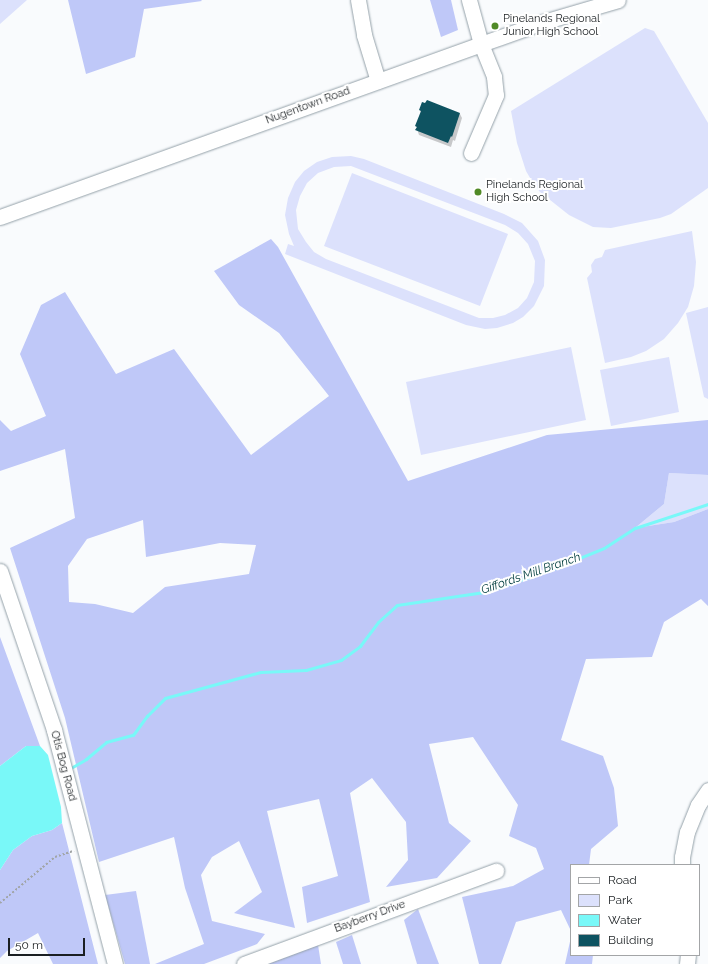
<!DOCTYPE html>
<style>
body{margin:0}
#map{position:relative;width:708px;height:964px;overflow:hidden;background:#f9fbfd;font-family:Raleway,sans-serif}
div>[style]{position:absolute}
.green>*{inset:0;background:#dce1fc}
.forest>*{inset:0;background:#bfc8f8}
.water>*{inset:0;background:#79f8f8}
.shadow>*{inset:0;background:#0003}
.stream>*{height:3px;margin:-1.5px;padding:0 1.5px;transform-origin:1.5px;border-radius:1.5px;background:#79f8f8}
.building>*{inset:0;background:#0e5361}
.path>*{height:2px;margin-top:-1px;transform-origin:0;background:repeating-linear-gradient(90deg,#a1a5a7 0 2px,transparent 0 4px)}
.roads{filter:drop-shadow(0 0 1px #94a1a9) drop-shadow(0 0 1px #94a1a9)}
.minor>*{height:15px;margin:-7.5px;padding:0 7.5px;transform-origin:7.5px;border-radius:7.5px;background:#fff}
.dots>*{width:11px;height:11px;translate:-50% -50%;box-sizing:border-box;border:2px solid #fff;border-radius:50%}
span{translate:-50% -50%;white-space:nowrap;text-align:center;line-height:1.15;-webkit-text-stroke:4px #fff;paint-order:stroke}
.poi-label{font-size:11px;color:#1a1f22}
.left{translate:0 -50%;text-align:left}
.street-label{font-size:11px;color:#1a1f22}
.water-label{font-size:12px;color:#003d3e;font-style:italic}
.legend{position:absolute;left:570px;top:864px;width:130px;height:92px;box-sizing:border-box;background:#fff;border:1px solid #a3a5a7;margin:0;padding:5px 7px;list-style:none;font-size:12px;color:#1a1f22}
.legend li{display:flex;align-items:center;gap:8px;height:20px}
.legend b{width:20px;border:1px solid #a3a5a7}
.scale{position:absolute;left:8px;top:938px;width:77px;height:18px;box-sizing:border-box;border:2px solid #1a1f22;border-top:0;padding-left:5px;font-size:12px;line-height:14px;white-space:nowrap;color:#1a1f22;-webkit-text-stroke:3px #fff;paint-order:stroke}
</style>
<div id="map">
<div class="green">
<i style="clip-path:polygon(0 0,27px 0,0 24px)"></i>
<i style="clip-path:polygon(645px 28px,654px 31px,708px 123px,708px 188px,671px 214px,660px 218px,611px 228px,593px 227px,569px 215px,540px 192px,533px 183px,526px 171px,517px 143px,511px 111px)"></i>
<i style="clip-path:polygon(evenodd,351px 156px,364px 159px,504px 214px,522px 223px,538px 241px,545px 260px,544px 286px,534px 306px,523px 317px,513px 323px,497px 328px,485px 329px,466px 325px,285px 254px,288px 244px,294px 246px,289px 234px,285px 215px,288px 198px,295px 182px,304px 171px,317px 162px,332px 157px,351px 156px,351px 166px,505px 225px,518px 233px,528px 244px,535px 261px,534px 282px,527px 298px,518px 308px,505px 315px,493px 318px,479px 318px,326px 259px,314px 252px,306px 242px,298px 229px,296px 210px,300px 196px,307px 183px,318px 173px,334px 167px,351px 166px)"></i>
<i style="clip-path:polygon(352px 173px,508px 234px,480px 306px,324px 246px)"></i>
<i style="clip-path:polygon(692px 231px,696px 262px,694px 286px,688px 307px,678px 323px,664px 339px,646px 351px,631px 357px,605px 363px,587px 278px,592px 272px,591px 265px,595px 259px,602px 257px,605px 250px)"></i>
<i style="clip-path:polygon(708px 307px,708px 399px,704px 397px,686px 313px)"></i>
<i style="clip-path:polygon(571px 347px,586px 420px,421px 455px,406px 382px)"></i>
<i style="clip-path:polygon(669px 357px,679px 412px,611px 426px,600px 370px)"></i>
<i style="clip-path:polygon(669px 473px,708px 475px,708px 509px,674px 522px,635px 528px,664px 504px)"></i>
</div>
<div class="forest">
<i style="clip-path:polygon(68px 0,201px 0,202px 1px,144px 9px,135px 57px,86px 74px)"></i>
<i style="clip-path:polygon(430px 0,451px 0,458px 30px,441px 37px)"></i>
<i style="clip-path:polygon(evenodd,271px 239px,278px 247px,408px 481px,547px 435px,708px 420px,708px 475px,669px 473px,664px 504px,635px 528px,674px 522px,708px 509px,708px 606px,701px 599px,664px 622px,652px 657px,586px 659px,561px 740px,603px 756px,614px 788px,618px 826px,591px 849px,589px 865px,571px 865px,571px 931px,561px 910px,516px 922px,501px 964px,479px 964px,462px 897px,513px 886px,544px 869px,536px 848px,509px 836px,518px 805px,473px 737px,429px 744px,449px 823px,471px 841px,437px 878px,386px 887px,408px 860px,406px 822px,372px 778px,350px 793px,370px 902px,307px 923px,302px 887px,338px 876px,319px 799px,267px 811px,295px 928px,234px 913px,262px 892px,239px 841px,212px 857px,201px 875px,212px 921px,265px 934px,257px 944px,204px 964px,155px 964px,204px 944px,185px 888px,174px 837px,99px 862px,65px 718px,10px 548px,75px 518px,65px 449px,0 471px,0 420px,11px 431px,46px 416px,20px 354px,41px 305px,65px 292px,116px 374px,174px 349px,251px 455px,329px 396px,279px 333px,239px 305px,214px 271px,271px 239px,143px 520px,146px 557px,220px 543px,256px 545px,249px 574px,165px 587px,133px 613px,95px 604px,69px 602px,68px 566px,87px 539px,143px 520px)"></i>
<i style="clip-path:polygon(0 637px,40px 746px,26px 746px,0 766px)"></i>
<i style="clip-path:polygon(62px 823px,98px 964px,53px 964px,38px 933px,7px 951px,0 958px,0 870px,13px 850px,32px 836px,52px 830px)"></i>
<i style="clip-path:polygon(136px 891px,150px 964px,125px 964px,105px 895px)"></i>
<i style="clip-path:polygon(418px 909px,439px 964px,417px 964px,404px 920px)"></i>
<i style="clip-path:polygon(352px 935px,361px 964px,343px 964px,336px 942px)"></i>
<i style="clip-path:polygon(571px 937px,571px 955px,593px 955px,592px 964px,565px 964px)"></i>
<i style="clip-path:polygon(318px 945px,321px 964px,268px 964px)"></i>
</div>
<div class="water">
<i style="clip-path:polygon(26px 746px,40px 746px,48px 755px,61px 807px,62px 823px,52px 830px,32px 836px,13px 850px,0 870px,0 766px)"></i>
</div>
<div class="shadow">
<i style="clip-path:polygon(420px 110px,460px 114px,462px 118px,455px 141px,453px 140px,451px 147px,419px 135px,416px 126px,421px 113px)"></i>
</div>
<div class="stream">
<i style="left:69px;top:769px;width:20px;rotate:-30deg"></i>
<i style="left:86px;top:759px;width:26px;rotate:-40deg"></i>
<i style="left:106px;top:742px;width:28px;rotate:-15deg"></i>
<i style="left:133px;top:735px;width:24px;rotate:-54deg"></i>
<i style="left:147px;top:716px;width:25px;rotate:-45deg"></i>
<i style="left:165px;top:698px;width:99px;rotate:-15.2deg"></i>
<i style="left:261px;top:672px;width:45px;rotate:-2.5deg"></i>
<i style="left:306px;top:670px;width:36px;rotate:-16deg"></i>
<i style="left:341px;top:660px;width:24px;rotate:-36deg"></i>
<i style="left:360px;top:646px;width:30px;rotate:-53deg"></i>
<i style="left:378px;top:622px;width:25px;rotate:-42deg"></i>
<i style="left:397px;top:605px;width:88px;rotate:-8.5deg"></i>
<i style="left:484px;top:592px;width:70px;rotate:-18.4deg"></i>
<i style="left:550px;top:570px;width:58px;rotate:-22.2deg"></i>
<i style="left:604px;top:548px;width:37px;rotate:-33deg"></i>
<i style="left:635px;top:528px;width:77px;rotate:-18.2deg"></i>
</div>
<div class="building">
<i style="clip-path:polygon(427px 100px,460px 113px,452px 137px,451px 136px,448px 143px,415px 130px,417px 127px,415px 126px,421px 111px,419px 110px,422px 102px,425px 103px)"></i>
</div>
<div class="path">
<i style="left:0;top:903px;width:72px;rotate:-39.9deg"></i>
<i style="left:55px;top:857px;width:20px;rotate:-18deg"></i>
</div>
<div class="roads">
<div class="minor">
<i style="left:358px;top:0;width:36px;rotate:80deg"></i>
<i style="left:364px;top:35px;width:48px;rotate:73.1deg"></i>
<i style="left:469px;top:0;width:46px;rotate:74.7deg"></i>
<i style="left:481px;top:44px;width:35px;rotate:68deg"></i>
<i style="left:494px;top:77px;width:18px;rotate:84deg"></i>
<i style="left:496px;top:95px;width:63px;rotate:113.3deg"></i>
<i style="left:0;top:217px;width:511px;rotate:-19.78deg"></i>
<i style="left:481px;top:44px;width:66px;rotate:-19.5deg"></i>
<i style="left:543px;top:22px;width:78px;rotate:-16.3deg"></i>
<i style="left:0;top:571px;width:168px;rotate:71.2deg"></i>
<i style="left:54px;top:730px;width:242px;rotate:75.4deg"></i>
<i style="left:682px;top:865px;width:8px;rotate:-90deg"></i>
<i style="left:682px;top:857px;width:25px;rotate:-79deg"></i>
<i style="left:687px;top:832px;width:29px;rotate:-68deg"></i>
<i style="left:698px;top:805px;width:18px;rotate:-56deg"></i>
<i style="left:244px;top:964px;width:269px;rotate:-20.3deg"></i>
<i style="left:687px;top:964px;width:9px;rotate:-84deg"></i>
</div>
</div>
<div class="dots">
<i style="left:495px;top:26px;background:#518a27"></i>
<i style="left:478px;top:192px;background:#518a27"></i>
</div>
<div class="poi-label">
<span class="left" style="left:503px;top:26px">Pinelands Regional<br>Junior High School</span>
<span class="left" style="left:486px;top:192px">Pinelands Regional<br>High School</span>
</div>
<div class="street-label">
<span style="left:308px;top:106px;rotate:-20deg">Nugentown Road</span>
<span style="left:63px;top:766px;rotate:75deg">Otis Bog Road</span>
<span style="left:370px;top:917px;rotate:-20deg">Bayberry Drive</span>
</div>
<div class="water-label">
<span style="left:531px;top:574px;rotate:-19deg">Giffords Mill Branch</span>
</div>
<ul class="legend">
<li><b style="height:5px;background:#fff"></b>Road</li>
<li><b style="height:11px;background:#dce1fc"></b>Park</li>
<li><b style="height:11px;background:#79f8f8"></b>Water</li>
<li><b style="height:11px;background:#0e5361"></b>Building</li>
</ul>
<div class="scale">50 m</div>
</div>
